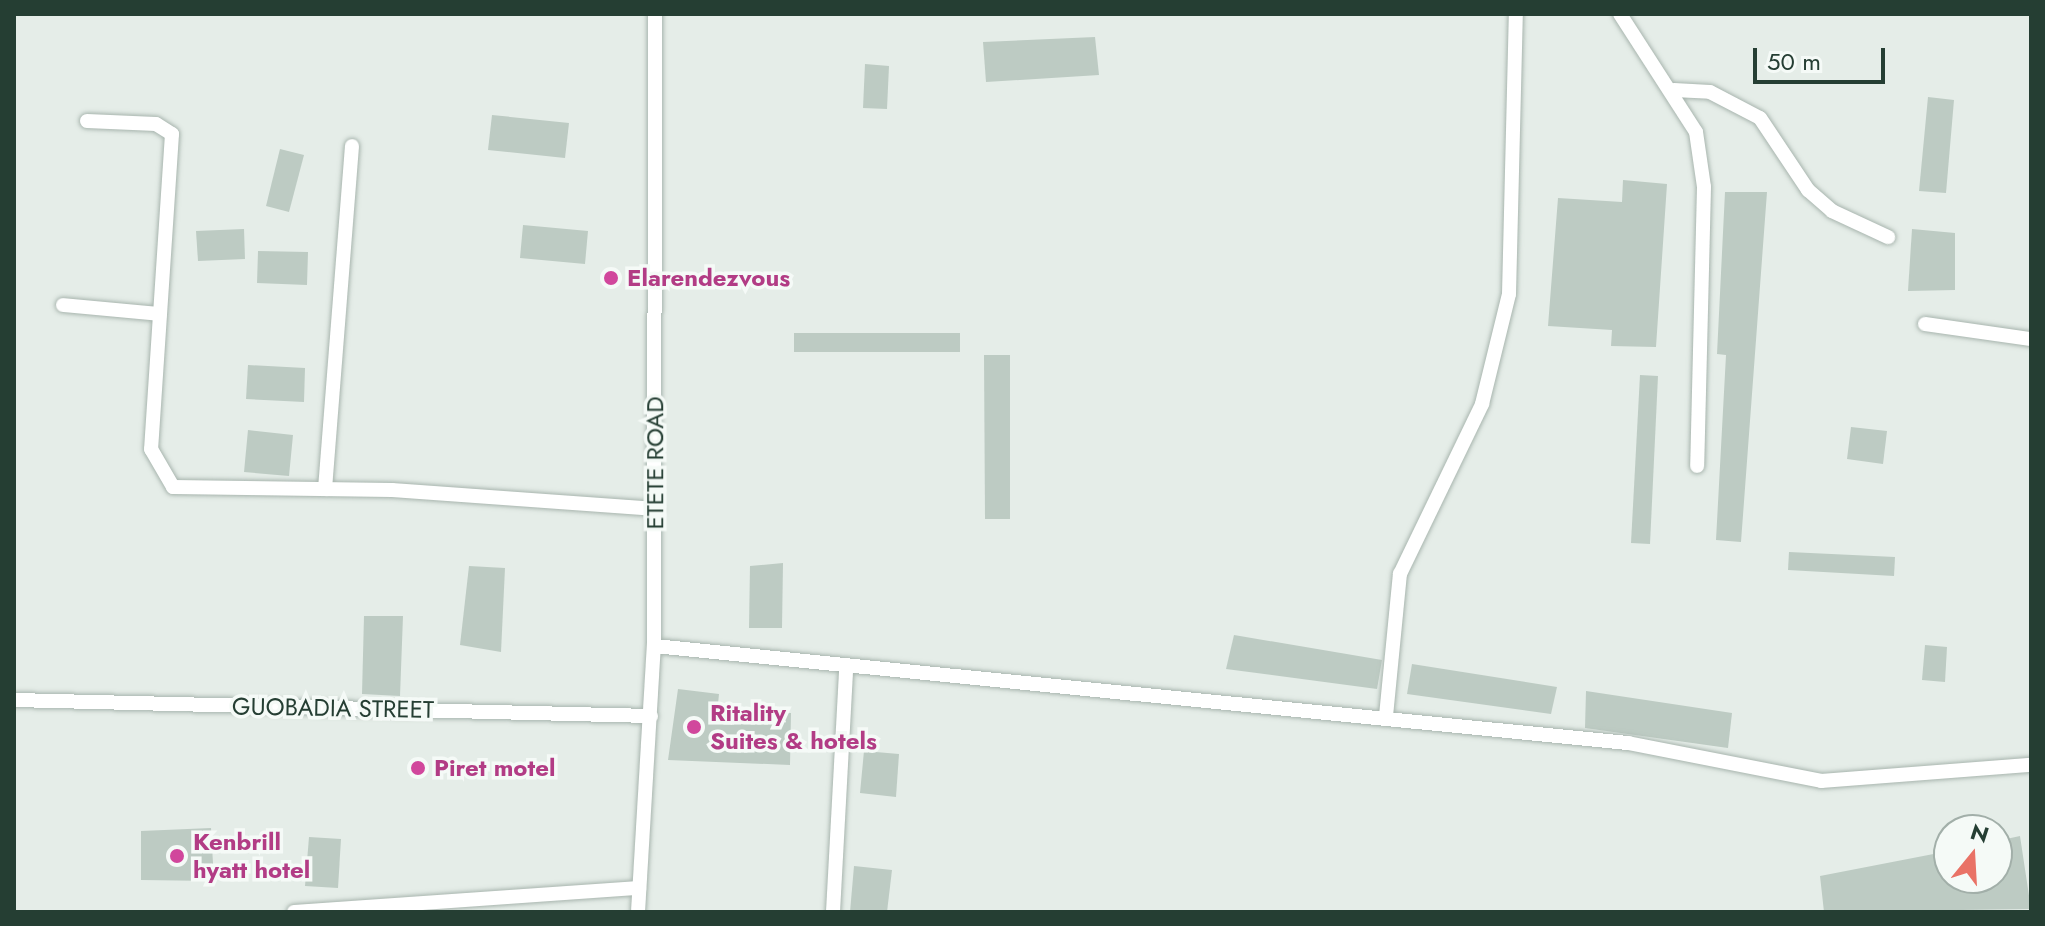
<!DOCTYPE html>
<style>
body{margin:0}
#map{position:relative;width:2045px;height:926px;overflow:hidden;background:#e5ede8;font-family:Jost,sans-serif}
div>[style]{position:absolute}
.building>*{inset:0;background:#bdcbc3}
.roads{filter:drop-shadow(0 0 2px #a8b5ae) drop-shadow(0 0 2px #a8b5ae)}
.minor>*{height:14px;margin:-7px;padding:0 7px;transform-origin:7px;border-radius:7px;background:#fff}
.dots>*{width:22px;height:22px;translate:-50% -50%;box-sizing:border-box;border:4px solid #f5faf7;border-radius:50%}
span{translate:-50% -50%;white-space:nowrap;text-align:center;line-height:1.15;-webkit-text-stroke:7px #f5faf7;paint-order:stroke}
.hotel-label{font-size:24px;color:#b23c85;font-weight:700}
.left{translate:0 -50%;text-align:left}
.street-label{font-size:24px;color:#253e33}
.frame{position:absolute;inset:0;border:16px solid #253e33;pointer-events:none}
.north{position:absolute;left:1933px;top:814px;width:80px;height:80px;box-sizing:border-box;background:#f5faf7;border:2px solid #a2afa9;border-radius:50%;rotate:18deg;font-size:22px;font-weight:700;line-height:32px;text-align:center;color:#253e33}
.north::after{content:'';display:block;margin:auto;width:28px;height:36px;background:#e97266;clip-path:polygon(50% 0,100% 100%,50% 72%,0 100%)}
.scale{position:absolute;left:1753px;top:48px;width:132px;height:36px;box-sizing:border-box;border:4px solid #253e33;border-top:0;padding-left:10px;font-size:24px;line-height:28px;white-space:nowrap;color:#253e33;-webkit-text-stroke:6px #f5faf7;paint-order:stroke}
</style>
<div id="map">
<div class="building">
<i style="clip-path:polygon(1095px 37px,1099px 75px,986px 82px,983px 42px)"></i>
<i style="clip-path:polygon(865px 64px,889px 66px,887px 109px,863px 108px)"></i>
<i style="clip-path:polygon(1928px 97px,1954px 100px,1946px 193px,1919px 191px)"></i>
<i style="clip-path:polygon(492px 115px,569px 123px,565px 158px,488px 150px)"></i>
<i style="clip-path:polygon(280px 149px,304px 155px,289px 212px,266px 206px)"></i>
<i style="clip-path:polygon(1623px 180px,1667px 184px,1656px 347px,1611px 346px,1612px 330px,1548px 326px,1558px 198px,1622px 202px)"></i>
<i style="clip-path:polygon(1725px 192px,1767px 192px,1741px 542px,1716px 540px,1726px 355px,1717px 354px)"></i>
<i style="clip-path:polygon(523px 225px,588px 231px,585px 264px,520px 258px)"></i>
<i style="clip-path:polygon(244px 229px,245px 259px,198px 261px,196px 231px)"></i>
<i style="clip-path:polygon(1912px 229px,1955px 233px,1955px 290px,1908px 291px)"></i>
<i style="clip-path:polygon(258px 251px,308px 252px,307px 285px,257px 283px)"></i>
<i style="clip-path:polygon(794px 333px,960px 333px,960px 352px,794px 352px)"></i>
<i style="clip-path:polygon(984px 355px,1010px 355px,1010px 519px,985px 519px)"></i>
<i style="clip-path:polygon(248px 365px,305px 368px,304px 402px,246px 399px)"></i>
<i style="clip-path:polygon(1640px 375px,1658px 376px,1650px 544px,1631px 543px)"></i>
<i style="clip-path:polygon(1851px 427px,1887px 431px,1883px 464px,1847px 459px)"></i>
<i style="clip-path:polygon(248px 430px,293px 435px,289px 476px,244px 472px)"></i>
<i style="clip-path:polygon(1789px 552px,1895px 557px,1894px 576px,1788px 570px)"></i>
<i style="clip-path:polygon(783px 563px,782px 628px,749px 628px,750px 566px)"></i>
<i style="clip-path:polygon(469px 566px,505px 568px,501px 652px,460px 645px)"></i>
<i style="clip-path:polygon(364px 616px,403px 616px,400px 696px,362px 694px)"></i>
<i style="clip-path:polygon(1234px 635px,1382px 660px,1377px 689px,1226px 669px)"></i>
<i style="clip-path:polygon(1925px 645px,1947px 647px,1945px 682px,1922px 680px)"></i>
<i style="clip-path:polygon(1412px 664px,1557px 687px,1551px 714px,1407px 694px)"></i>
<i style="clip-path:polygon(678px 689px,719px 694px,717px 714px,791px 713px,790px 765px,668px 760px)"></i>
<i style="clip-path:polygon(1586px 691px,1732px 713px,1728px 748px,1585px 728px)"></i>
<i style="clip-path:polygon(864px 751px,899px 754px,896px 797px,860px 793px)"></i>
<i style="clip-path:polygon(211px 828px,214px 881px,141px 880px,141px 831px)"></i>
<i style="clip-path:polygon(2020px 836px,2031px 909px,1824px 912px,1820px 876px,1949px 851px,1949px 878px,1997px 878px,1997px 841px)"></i>
<i style="clip-path:polygon(309px 837px,341px 839px,338px 888px,305px 886px)"></i>
<i style="clip-path:polygon(854px 866px,892px 870px,887px 912px,850px 912px)"></i>
</div>
<div class="roads">
<div class="minor">
<i style="left:1620px;top:14px;width:140px;rotate:57.2deg"></i>
<i style="left:1696px;top:132px;width:56px;rotate:81.7deg"></i>
<i style="left:1704px;top:187px;width:279px;rotate:91.4deg"></i>
<i style="left:1674px;top:90px;width:36px;rotate:3deg"></i>
<i style="left:1710px;top:92px;width:56px;rotate:27.5deg"></i>
<i style="left:1760px;top:118px;width:87px;rotate:56.3deg"></i>
<i style="left:1808px;top:190px;width:32px;rotate:41deg"></i>
<i style="left:1832px;top:211px;width:62px;rotate:24.9deg"></i>
<i style="left:87px;top:121px;width:69px;rotate:2.5deg"></i>
<i style="left:156px;top:124px;width:19px;rotate:32deg"></i>
<i style="left:172px;top:134px;width:316px;rotate:93.8deg"></i>
<i style="left:151px;top:449px;width:44px;rotate:59.9deg"></i>
<i style="left:173px;top:487px;width:219px;rotate:0.8deg"></i>
<i style="left:392px;top:490px;width:265px;rotate:4.1deg"></i>
<i style="left:63px;top:305px;width:97px;rotate:5.3deg"></i>
<i style="left:1925px;top:324px;width:107px;rotate:8.1deg"></i>
<i style="left:325px;top:489px;width:344px;rotate:-85.5deg"></i>
<i style="left:654px;top:646px;width:979px;rotate:5.69deg"></i>
<i style="left:1628px;top:743px;width:197px;rotate:11.1deg"></i>
<i style="left:1821px;top:781px;width:211px;rotate:-4.4deg"></i>
<i style="left:14px;top:700px;width:637px;rotate:1.44deg"></i>
<i style="left:1386px;top:716px;width:143px;rotate:-84.4deg"></i>
<i style="left:1400px;top:574px;width:189px;rotate:-64.2deg"></i>
<i style="left:1482px;top:404px;width:113px;rotate:-76.2deg"></i>
<i style="left:1509px;top:294px;width:280px;rotate:-88.6deg"></i>
<i style="left:294px;top:912px;width:346px;rotate:-4deg"></i>
<i style="left:638px;top:912px;width:266px;rotate:-86.6deg"></i>
<i style="left:654px;top:646px;width:632px;rotate:-89.91deg"></i>
<i style="left:833px;top:912px;width:242px;rotate:-86.9deg"></i>
</div>
</div>
<div class="dots">
<i style="left:611px;top:278px;background:#d1479c"></i>
<i style="left:694px;top:727px;background:#d1479c"></i>
<i style="left:418px;top:768px;background:#d1479c"></i>
<i style="left:177px;top:856px;background:#d1479c"></i>
</div>
<div class="hotel-label">
<span class="left" style="left:627px;top:278px">Elarendezvous</span>
<span class="left" style="left:710px;top:727px">Ritality<br>Suites &amp; hotels</span>
<span class="left" style="left:434px;top:768px">Piret motel</span>
<span class="left" style="left:193px;top:856px">Kenbrill<br>hyatt hotel</span>
</div>
<div class="street-label">
<span style="left:655px;top:463px;rotate:-90deg">ETETE ROAD</span>
<span style="left:333px;top:708px;rotate:1deg">GUOBADIA STREET</span>
</div>
<div class="frame"></div>
<div class="north">N</div>
<div class="scale">50 m</div>
</div>
